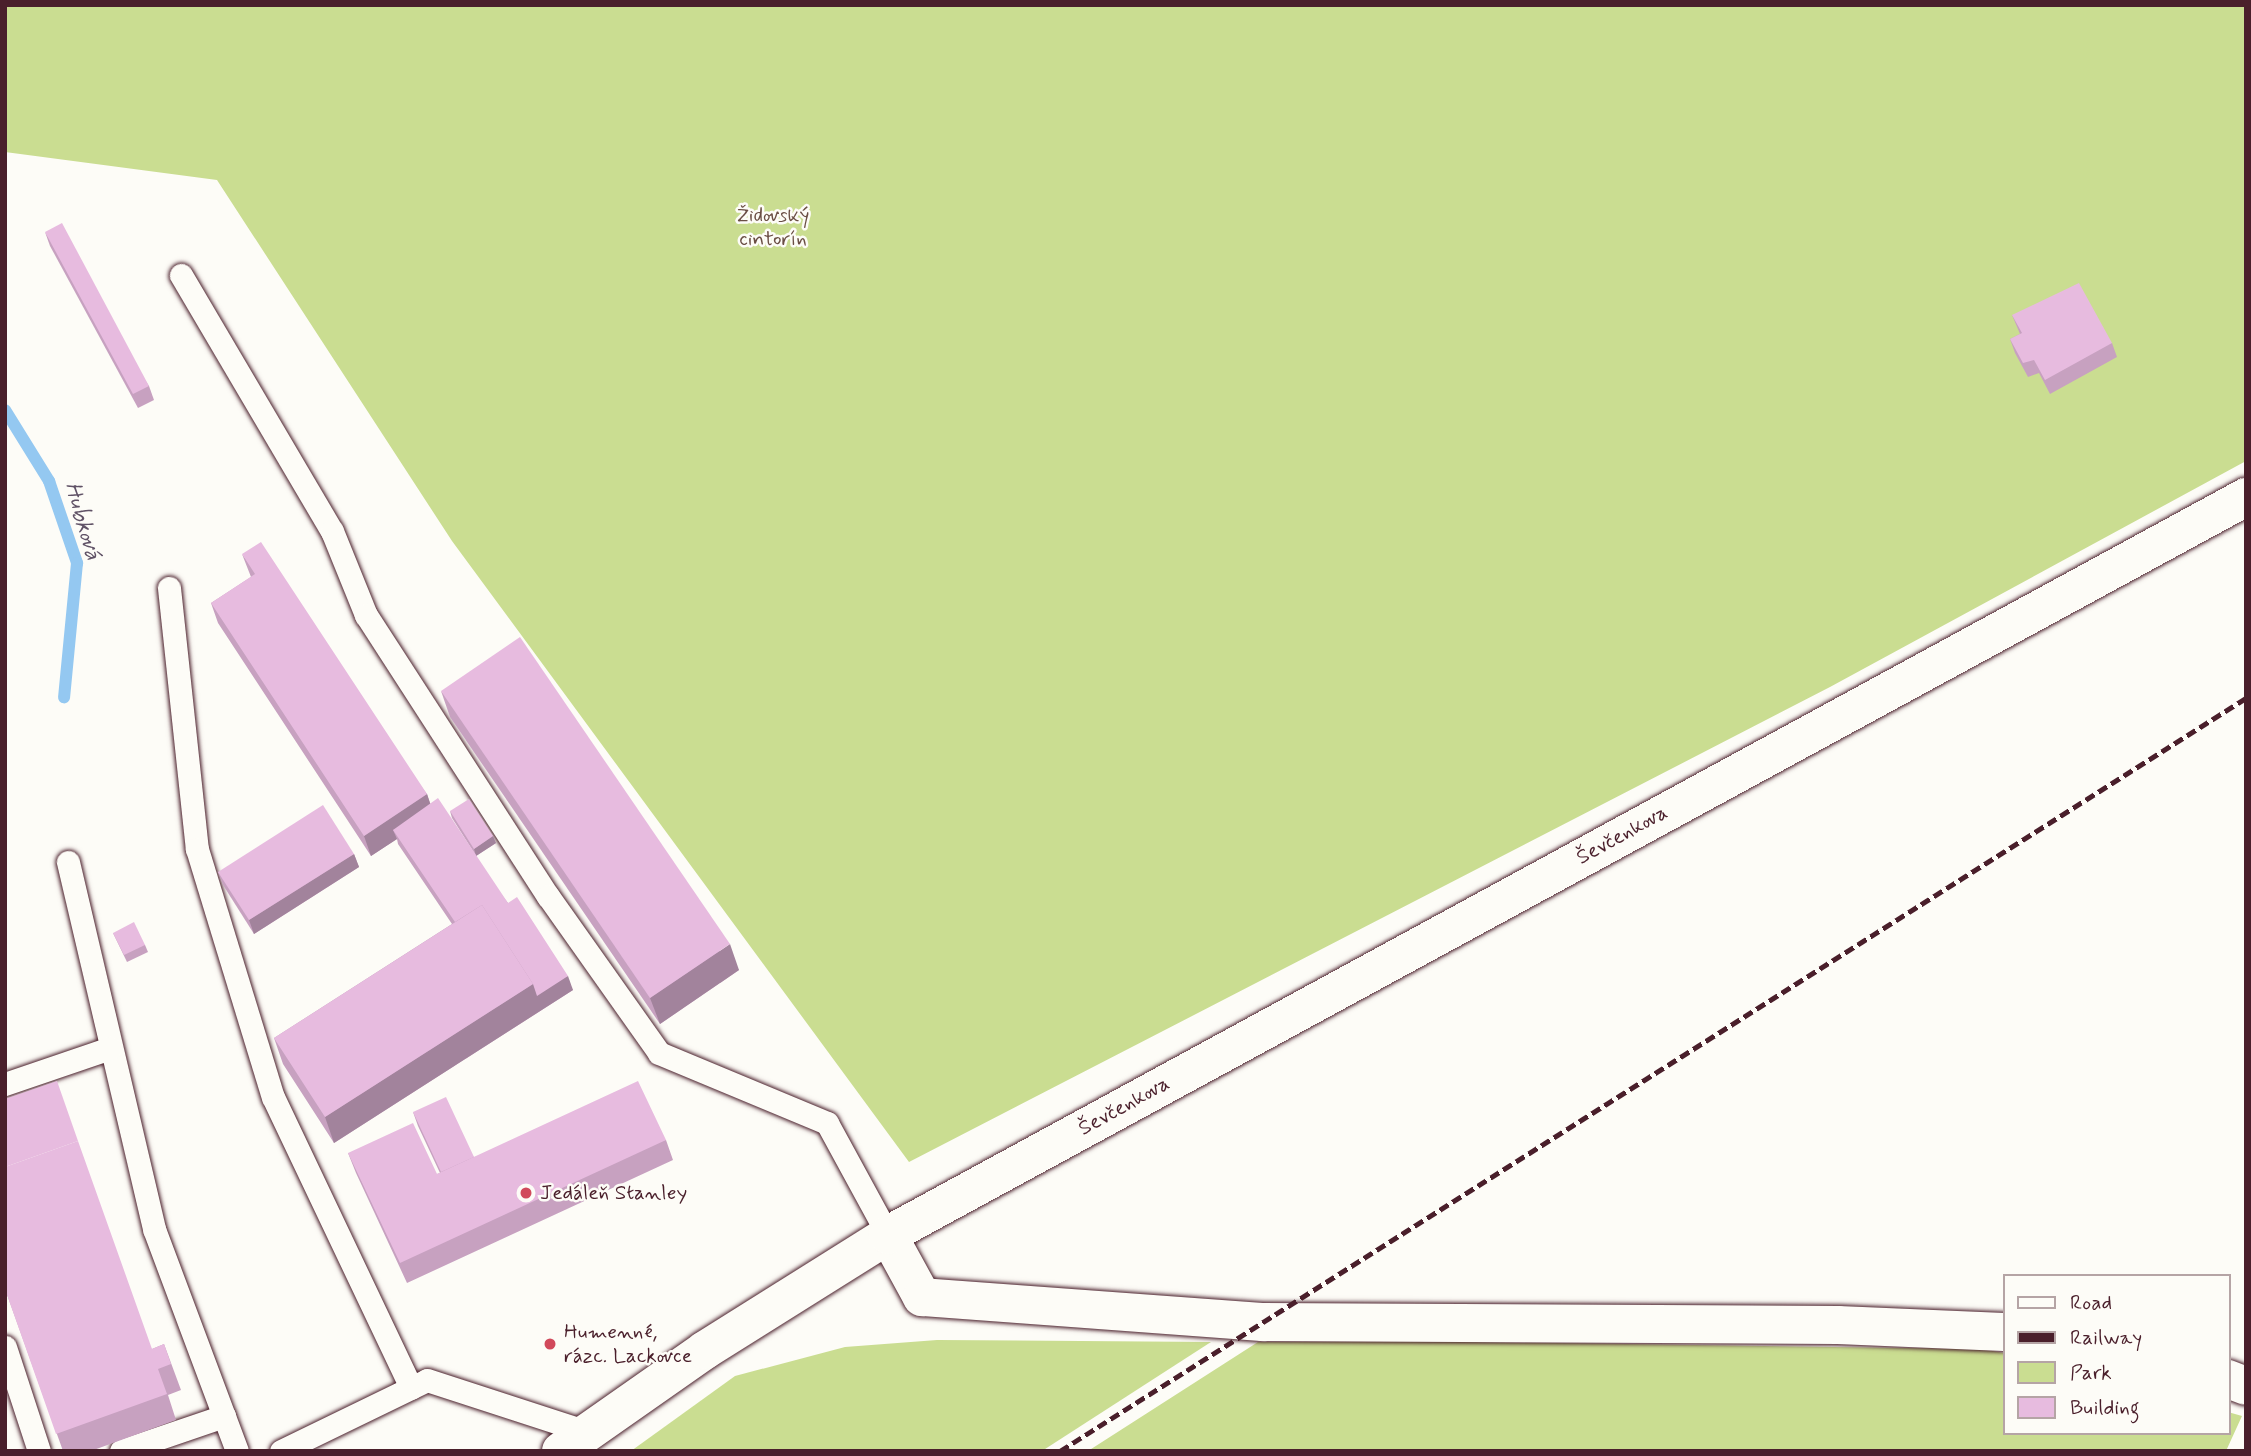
<!DOCTYPE html>
<meta charset="utf-8">
<style>
body{margin:0}
#map{position:relative;width:2251px;height:1456px;overflow:hidden;background:#fdfcf7;font-family:Mynerve,sans-serif}
div>[style]{position:absolute}
.green>*{inset:0;background:#cadd91}
.stream>*{height:12px;margin:-6px;padding:0 6px;transform-origin:6px;border-radius:6px;background:#94c8f1}
.roads{filter:drop-shadow(0 0 2px #4a1f2b) drop-shadow(0 0 2px #4a1f2b)}
.lane>*{height:23px;margin:-11.5px;padding:0 11.5px;transform-origin:11.5px;border-radius:11.5px;background:#fdfcf7}
.secondary>*{height:38px;margin:-19px;padding:0 19px;transform-origin:19px;border-radius:19px;background:#fdfcf7}
.rail>*{height:5px;margin-top:-2.5px;transform-origin:0;background:repeating-linear-gradient(90deg,#4a1f2b 0 10px,transparent 0 15px)}
.wall>*{inset:0;background:#c7a1c0}
.shaded-wall>*{inset:0;background:#a2839c}
.building>*{inset:0;background:#e7bbdf}
.dots>*{width:19px;height:19px;translate:-50% -50%;box-sizing:border-box;border:4px solid #fdfcf7;border-radius:50%}
span{translate:-50% -50%;white-space:nowrap;text-align:center;line-height:1.15;-webkit-text-stroke:5px #fdfcf7;paint-order:stroke}
.park-label{font-size:21px;color:#6a4e44}
.street-label{font-size:21px;color:#4a1f2b}
.poi-label{font-size:21px;color:#4a1f2b}
.left{translate:0 -50%;text-align:left}
.water-label{font-size:23px;color:#605266;font-style:italic}
.frame{position:absolute;inset:0;border:7px solid #4a1f2b;pointer-events:none}
.legend{position:absolute;left:2003px;top:1274px;width:228px;height:161px;box-sizing:border-box;background:#fdfcf7;border:2px solid #b5a4a5;margin:0;padding:9px 12px;list-style:none;font-size:21px;color:#4a1f2b}
.legend li{display:flex;align-items:center;gap:14px;height:35px}
.legend b{width:35px;border:2px solid #b5a4a5}
</style>
<div id="map">
<div class="green">
<i style="clip-path:polygon(5px 5px,2246px 5px,2246px 461px,1830px 687px,909px 1162px,452px 541px,217px 180px,5px 152px)"></i>
<i style="clip-path:polygon(937px 1340px,1211px 1342px,1042px 1451px,631px 1451px,735px 1376px,845px 1347px)"></i>
<i style="clip-path:polygon(1408px 1341px,1981px 1349px,2004px 1353px,2004px 1433px,2228px 1433px,2228px 1412px,2242px 1416px,2226px 1451px,1088px 1451px,1258px 1342px)"></i>
</div>
<div class="stream">
<i style="left:5px;top:410px;width:84px;rotate:58.2deg"></i>
<i style="left:49px;top:481px;width:87px;rotate:71.1deg"></i>
<i style="left:77px;top:563px;width:135px;rotate:95.5deg"></i>
</div>
<div class="roads">
<div class="lane">
<i style="left:181px;top:275px;width:297px;rotate:59.5deg"></i>
<i style="left:332px;top:531px;width:91px;rotate:68deg"></i>
<i style="left:366px;top:615px;width:335px;rotate:57.1deg"></i>
<i style="left:548px;top:896px;width:192px;rotate:54.7deg"></i>
<i style="left:659px;top:1053px;width:182px;rotate:22.6deg"></i>
<i style="left:827px;top:1123px;width:128px;rotate:61.4deg"></i>
<i style="left:169px;top:588px;width:262px;rotate:83.9deg"></i>
<i style="left:197px;top:849px;width:259px;rotate:73deg"></i>
<i style="left:273px;top:1097px;width:322px;rotate:64.6deg"></i>
<i style="left:68px;top:862px;width:377px;rotate:76.8deg"></i>
<i style="left:154px;top:1229px;width:237px;rotate:69.5deg"></i>
<i style="left:5px;top:1084px;width:111px;rotate:-18.9deg"></i>
<i style="left:5px;top:1347px;width:109px;rotate:71.9deg"></i>
<i style="left:121px;top:1451px;width:109px;rotate:-18.8deg"></i>
<i style="left:281px;top:1451px;width:162px;rotate:-25.9deg"></i>
<i style="left:427px;top:1380px;width:165px;rotate:18deg"></i>
</div>
<div class="secondary">
<i style="left:888px;top:1235px;width:71px;rotate:61.3deg"></i>
<i style="left:922px;top:1297px;width:342px;rotate:4.2deg"></i>
<i style="left:1263px;top:1322px;width:575px;rotate:0.3deg"></i>
<i style="left:1838px;top:1325px;width:166px;rotate:2.4deg"></i>
<i style="left:2228px;top:1379px;width:19px;rotate:21deg"></i>
<i style="left:561px;top:1451px;width:176px;rotate:-35deg"></i>
<i style="left:705px;top:1350px;width:216px;rotate:-32.1deg"></i>
<i style="left:888px;top:1235px;width:1546px;rotate:-28.52deg"></i>
</div>
</div>
<div class="rail">
<i style="left:1060px;top:1451px;width:1405px;rotate:-32.41deg"></i>
</div>
<div class="wall">
<i style="clip-path:polygon(45px 232px,149px 386px,154px 400px,138px 408px,50px 246px)"></i>
<i style="clip-path:polygon(2012px 315px,2112px 343px,2117px 357px,2050px 394px,2039px 373px,2028px 377px,2015px 353px,2010px 339px,2020px 334px)"></i>
<i style="clip-path:polygon(242px 554px,427px 794px,430px 803px,508px 903px,573px 990px,334px 1143px,283px 1064px,274px 1038px,452px 924px,398px 844px,397px 839px,371px 856px,218px 623px,211px 603px,251px 577px)"></i>
<i style="clip-path:polygon(441px 691px,739px 970px,660px 1024px,450px 717px)"></i>
<i style="clip-path:polygon(450px 811px,493px 836px,496px 843px,476px 856px,452px 818px)"></i>
<i style="clip-path:polygon(354px 854px,359px 867px,254px 934px,223px 885px,218px 872px)"></i>
<i style="clip-path:polygon(113px 933px,145px 945px,148px 952px,127px 962px)"></i>
<i style="clip-path:polygon(413px 1112px,474px 1157px,666px 1140px,673px 1160px,407px 1283px,356px 1173px,348px 1153px,437px 1174px,440px 1173px,418px 1126px)"></i>
<i style="clip-path:polygon(5px 1289px,152px 1349px,164px 1344px,181px 1390px,168px 1395px,176px 1420px,91px 1451px,63px 1451px)"></i>
</div>
<div class="shaded-wall">
<i style="clip-path:polygon(427px 794px,434px 815px,393px 830px,397px 839px,371px 856px,364px 836px)"></i>
<i style="clip-path:polygon(493px 836px,496px 843px,476px 856px,474px 849px)"></i>
<i style="clip-path:polygon(354px 854px,359px 867px,254px 934px,249px 920px)"></i>
<i style="clip-path:polygon(730px 944px,739px 970px,660px 1024px,650px 998px)"></i>
<i style="clip-path:polygon(568px 976px,573px 990px,334px 1143px,325px 1117px,533px 984px)"></i>
</div>
<div class="building">
<i style="clip-path:polygon(62px 223px,149px 386px,133px 394px,45px 232px)"></i>
<i style="clip-path:polygon(2079px 283px,2112px 343px,2045px 380px,2034px 360px,2023px 363px,2010px 339px,2022px 333px,2012px 315px)"></i>
<i style="clip-path:polygon(261px 542px,427px 794px,364px 836px,211px 603px,255px 574px,242px 554px)"></i>
<i style="clip-path:polygon(520px 637px,730px 944px,650px 998px,441px 691px)"></i>
<i style="clip-path:polygon(438px 798px,508px 903px,517px 897px,568px 976px,537px 996px,533px 984px,482px 905px,455px 922px,393px 830px)"></i>
<i style="clip-path:polygon(469px 799px,493px 836px,474px 849px,450px 811px)"></i>
<i style="clip-path:polygon(323px 805px,354px 854px,249px 920px,218px 872px)"></i>
<i style="clip-path:polygon(482px 905px,533px 984px,325px 1117px,274px 1038px)"></i>
<i style="clip-path:polygon(134px 922px,145px 945px,124px 955px,113px 933px)"></i>
<i style="clip-path:polygon(57px 1081px,78px 1141px,5px 1167px,5px 1099px)"></i>
<i style="clip-path:polygon(638px 1081px,666px 1140px,400px 1263px,348px 1153px,413px 1123px,437px 1174px)"></i>
<i style="clip-path:polygon(446px 1097px,474px 1157px,441px 1172px,413px 1112px)"></i>
<i style="clip-path:polygon(78px 1141px,152px 1349px,164px 1344px,171px 1364px,158px 1369px,167px 1394px,56px 1434px,5px 1289px,5px 1167px)"></i>
</div>
<div class="dots">
<i style="left:526px;top:1193px;background:#d1495b"></i>
<i style="left:550px;top:1344px;background:#d1495b"></i>
</div>
<div class="park-label">
<span style="left:773px;top:227px">Židovský<br>cintorín</span>
</div>
<div class="street-label">
<span style="left:1622px;top:835px;rotate:-29deg">Ševčenkova</span>
<span style="left:1124px;top:1106px;rotate:-29deg">Ševčenkova</span>
</div>
<div class="poi-label">
<span class="left" style="left:540px;top:1193px">Jedáleň Stanley</span>
<span class="left" style="left:564px;top:1344px">Humenné,<br>rázc. Lackovce</span>
</div>
<div class="water-label">
<span style="left:82px;top:521px;rotate:74deg">Hubková</span>
</div>
<div class="frame"></div>
<ul class="legend">
<li><b style="height:9px;background:#fdfcf7"></b>Road</li>
<li><b style="height:9px;background:#4a1f2b"></b>Railway</li>
<li><b style="height:19px;background:#cadd91"></b>Park</li>
<li><b style="height:19px;background:#e7bbdf"></b>Building</li>
</ul>
</div>
